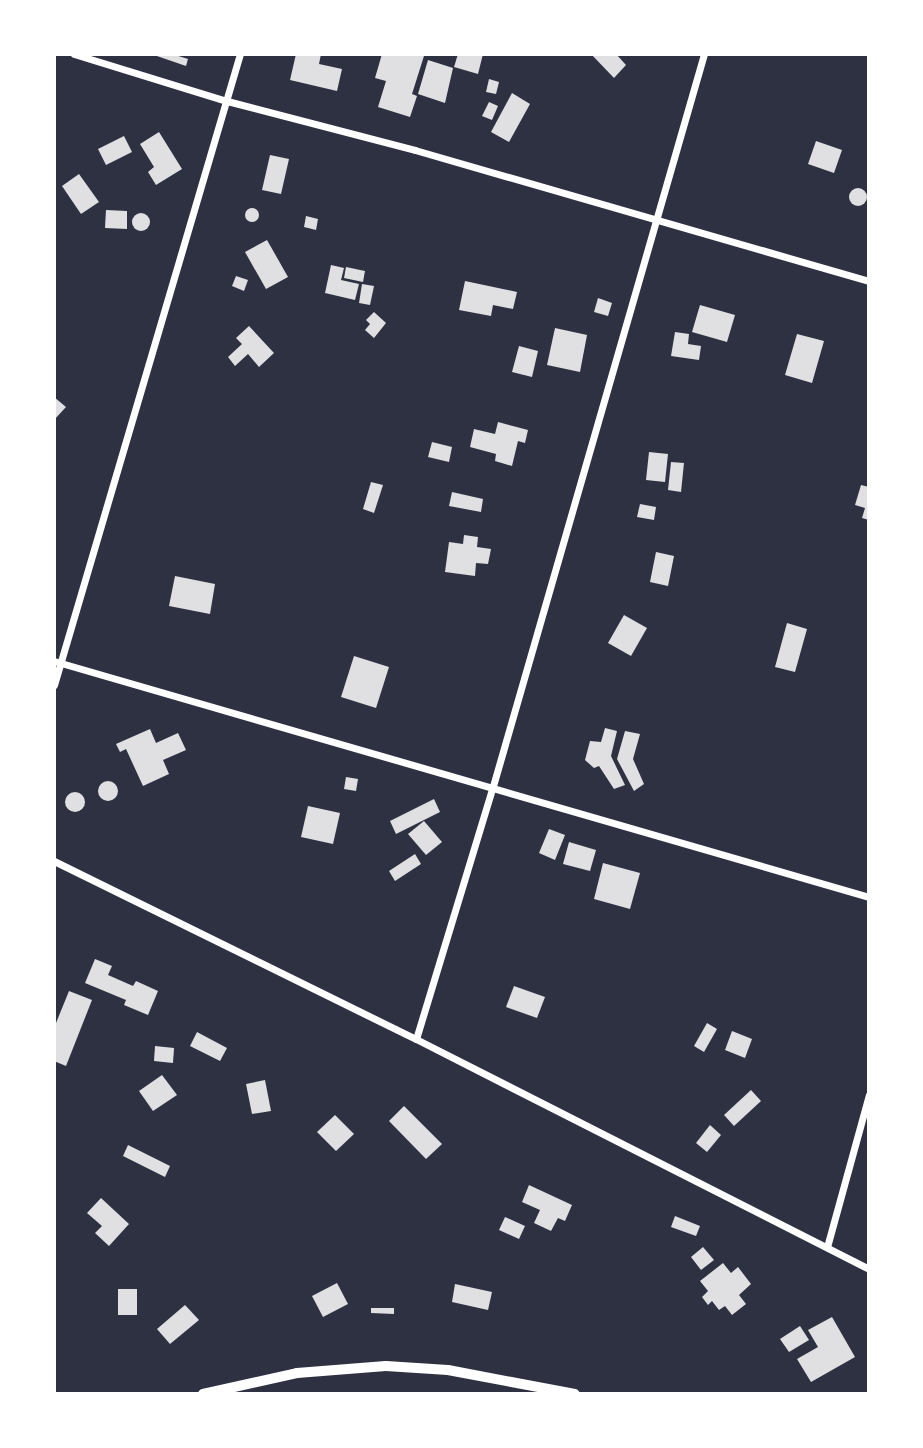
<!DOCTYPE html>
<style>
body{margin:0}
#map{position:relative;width:923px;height:1448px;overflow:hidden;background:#2d3142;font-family:"Zilla Slab",serif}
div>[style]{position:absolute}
.building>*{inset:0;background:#e0e0e3}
.round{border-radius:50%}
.minor>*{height:7px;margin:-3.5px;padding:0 3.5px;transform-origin:3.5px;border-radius:3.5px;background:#fff}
.secondary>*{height:10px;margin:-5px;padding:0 5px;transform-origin:5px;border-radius:5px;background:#fff}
span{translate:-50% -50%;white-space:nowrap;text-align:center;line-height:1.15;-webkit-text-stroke:6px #fff;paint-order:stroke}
.frame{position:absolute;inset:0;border:56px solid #fff;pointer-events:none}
</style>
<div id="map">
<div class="building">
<i style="clip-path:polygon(151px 54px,172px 54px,188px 59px,186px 66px)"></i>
<i style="clip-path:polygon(296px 54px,321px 54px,319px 64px,342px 69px,337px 91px,290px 80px)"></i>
<i style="clip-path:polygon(382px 54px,424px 56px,412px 94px,417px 96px,410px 117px,378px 107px,386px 81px,375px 78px)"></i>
<i style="clip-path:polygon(458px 54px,483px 54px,478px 74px,454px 67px)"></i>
<i style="clip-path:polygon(591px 54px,616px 54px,626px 65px,614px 78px)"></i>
<i style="clip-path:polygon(428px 60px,453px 68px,445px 103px,418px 94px)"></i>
<i style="clip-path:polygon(489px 79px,499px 82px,496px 94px,486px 92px)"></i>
<i style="clip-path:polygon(512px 93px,530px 104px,509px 142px,491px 132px)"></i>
<i style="clip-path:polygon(489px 102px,498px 106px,492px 120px,482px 116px)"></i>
<i style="clip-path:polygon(159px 132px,182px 169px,156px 185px,148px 172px,154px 167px,140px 144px)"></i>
<i style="clip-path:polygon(124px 136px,132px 152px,106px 165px,98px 149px)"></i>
<i style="clip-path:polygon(816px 141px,842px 150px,834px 173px,808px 164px)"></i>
<i style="clip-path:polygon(270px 155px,289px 159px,281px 194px,262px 190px)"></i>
<i style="clip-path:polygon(79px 174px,99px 202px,81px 214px,62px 186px)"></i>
<i class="round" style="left:849px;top:188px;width:18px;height:18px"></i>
<i class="round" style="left:245px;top:208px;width:14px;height:14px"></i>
<i style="clip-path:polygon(106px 210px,127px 211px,127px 229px,105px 228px)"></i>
<i class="round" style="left:132px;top:213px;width:18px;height:18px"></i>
<i style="clip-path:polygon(306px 216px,318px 219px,316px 230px,304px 227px)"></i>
<i style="clip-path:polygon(267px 240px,288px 277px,266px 289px,245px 252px)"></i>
<i style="clip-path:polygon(331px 265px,344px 268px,341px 280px,359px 284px,355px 300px,325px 293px)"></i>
<i style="clip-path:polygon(346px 267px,365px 271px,363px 282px,344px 278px)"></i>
<i style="clip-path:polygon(236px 276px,248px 280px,244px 291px,232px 286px)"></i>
<i style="clip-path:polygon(465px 281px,517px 292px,513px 309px,493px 305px,491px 316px,459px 310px)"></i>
<i style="clip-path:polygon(362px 284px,374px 286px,370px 305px,359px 303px)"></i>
<i style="clip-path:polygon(598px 298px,612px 303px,608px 316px,594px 312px)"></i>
<i style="clip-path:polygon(700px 305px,735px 315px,727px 342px,692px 332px)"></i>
<i style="clip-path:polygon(374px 312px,386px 323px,374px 338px,365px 330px,370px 324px,366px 320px)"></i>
<i style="clip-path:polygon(249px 326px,274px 353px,259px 367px,248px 354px,235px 366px,228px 357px,242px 344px,236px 338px)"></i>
<i style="clip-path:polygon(555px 328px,587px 335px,580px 372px,547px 365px)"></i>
<i style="clip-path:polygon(675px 332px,689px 334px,688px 344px,701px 346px,699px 360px,671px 356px)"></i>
<i style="clip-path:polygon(797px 334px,824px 341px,812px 383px,785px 375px)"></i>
<i style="clip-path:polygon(519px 346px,538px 351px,532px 377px,512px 372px)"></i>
<i style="clip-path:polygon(54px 397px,66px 407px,54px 420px)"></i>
<i style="clip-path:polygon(498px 422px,528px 430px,525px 443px,518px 441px,512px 466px,495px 461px,496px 454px,470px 447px,474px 429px,495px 434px)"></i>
<i style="clip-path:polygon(432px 442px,452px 447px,449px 462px,428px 457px)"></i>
<i style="clip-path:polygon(649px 452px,668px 454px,665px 482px,646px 480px)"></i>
<i style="clip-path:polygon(671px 462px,684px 463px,681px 492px,668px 490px)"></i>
<i style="clip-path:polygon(371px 482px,383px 485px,374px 513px,363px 509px)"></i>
<i style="clip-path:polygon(861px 485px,869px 487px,869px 520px,862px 518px,865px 508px,855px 505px)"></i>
<i style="clip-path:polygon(452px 492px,483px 499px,481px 512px,449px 506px)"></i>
<i style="clip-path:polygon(640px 504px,656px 507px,654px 520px,637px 517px)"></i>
<i style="clip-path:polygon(464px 535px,478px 537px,477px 547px,491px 549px,488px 564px,476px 563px,475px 576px,445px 572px,449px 542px,463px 544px)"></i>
<i style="clip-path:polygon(656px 552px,674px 556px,668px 586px,650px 582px)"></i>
<i style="clip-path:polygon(175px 576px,215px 584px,210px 614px,169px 606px)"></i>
<i style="clip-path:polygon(624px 615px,647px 628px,631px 656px,608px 643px)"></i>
<i style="clip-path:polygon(787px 623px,807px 629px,795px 672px,775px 667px)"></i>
<i style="clip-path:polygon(354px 656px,389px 667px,376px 708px,341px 697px)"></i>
<i style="clip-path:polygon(605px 728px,617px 731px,611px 756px,625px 785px,614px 789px,599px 766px,594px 768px,585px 760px,590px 741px,601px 742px)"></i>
<i style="clip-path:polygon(150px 729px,156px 743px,178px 733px,186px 750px,163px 760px,169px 774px,143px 786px,126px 749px,120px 752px,116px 744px)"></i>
<i style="clip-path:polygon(625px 731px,640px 734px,633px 759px,644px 784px,634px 791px,617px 759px)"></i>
<i style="clip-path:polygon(346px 777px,358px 779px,356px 791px,344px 789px)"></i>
<i class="round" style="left:98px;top:781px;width:20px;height:20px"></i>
<i class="round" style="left:65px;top:792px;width:20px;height:20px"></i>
<i style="clip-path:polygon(434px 799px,440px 812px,396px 834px,390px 821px)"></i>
<i style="clip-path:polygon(308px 806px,340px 813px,333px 844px,301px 837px)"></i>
<i style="clip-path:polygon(424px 821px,442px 842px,426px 855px,408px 834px)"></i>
<i style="clip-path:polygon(549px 829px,565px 835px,555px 860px,539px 853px)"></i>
<i style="clip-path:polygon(569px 842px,596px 850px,590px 871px,563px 864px)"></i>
<i style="clip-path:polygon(415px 854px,421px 864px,395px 881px,389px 871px)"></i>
<i style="clip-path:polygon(603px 863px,640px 873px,630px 909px,594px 899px)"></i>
<i style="clip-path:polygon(95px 959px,112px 966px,108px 975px,133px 986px,136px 981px,158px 991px,148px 1015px,124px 1005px,126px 1000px,85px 983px)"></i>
<i style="clip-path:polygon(514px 986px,545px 997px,537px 1018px,506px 1007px)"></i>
<i style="clip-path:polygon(69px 991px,92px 1000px,66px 1066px,54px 1061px,54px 1028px)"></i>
<i style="clip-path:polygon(707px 1023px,717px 1029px,704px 1052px,694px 1046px)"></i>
<i style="clip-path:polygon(732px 1031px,752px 1039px,745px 1058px,725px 1050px)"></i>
<i style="clip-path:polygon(197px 1032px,227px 1048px,220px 1061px,190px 1046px)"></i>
<i style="clip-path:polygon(155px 1046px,174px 1048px,173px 1063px,154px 1061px)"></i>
<i style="clip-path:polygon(162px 1075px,177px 1095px,153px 1111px,139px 1091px)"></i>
<i style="clip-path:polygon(265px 1080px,271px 1111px,252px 1114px,246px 1084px)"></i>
<i style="clip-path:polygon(751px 1090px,761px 1101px,734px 1126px,724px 1115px)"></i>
<i style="clip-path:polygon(404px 1106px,442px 1144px,426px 1159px,389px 1121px)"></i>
<i style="clip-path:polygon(335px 1115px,354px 1134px,336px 1151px,317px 1132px)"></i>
<i style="clip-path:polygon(710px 1125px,721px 1135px,707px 1152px,696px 1143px)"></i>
<i style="clip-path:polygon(128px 1145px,170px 1166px,165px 1177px,123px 1156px)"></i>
<i style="clip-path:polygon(529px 1185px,572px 1205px,565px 1221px,558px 1218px,551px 1231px,534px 1223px,540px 1210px,522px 1202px)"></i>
<i style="clip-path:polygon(101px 1198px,129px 1224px,109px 1246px,95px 1233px,102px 1226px,87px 1213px)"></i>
<i style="clip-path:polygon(675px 1216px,700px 1226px,696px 1236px,671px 1227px)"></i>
<i style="clip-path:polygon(505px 1217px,525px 1226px,519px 1239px,499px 1230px)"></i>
<i style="clip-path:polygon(703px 1247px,714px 1260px,701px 1270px,691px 1257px)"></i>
<i style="clip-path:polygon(723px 1263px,731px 1273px,738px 1267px,751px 1284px,739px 1295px,746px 1304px,732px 1315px,725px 1306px,719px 1310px,712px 1301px,708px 1305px,702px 1297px,708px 1291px,700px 1281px)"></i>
<i style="clip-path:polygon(337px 1283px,348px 1304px,323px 1317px,312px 1296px)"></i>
<i style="clip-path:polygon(455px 1284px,492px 1292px,488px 1310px,452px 1302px)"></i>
<i style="clip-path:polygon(118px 1289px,137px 1289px,137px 1315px,118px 1315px)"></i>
<i style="clip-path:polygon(185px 1305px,199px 1320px,170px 1344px,157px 1329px)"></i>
<i style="clip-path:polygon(371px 1308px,394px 1308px,394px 1314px,371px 1313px)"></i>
<i style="clip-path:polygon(832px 1317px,855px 1357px,811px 1382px,797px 1359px,818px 1347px,808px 1330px)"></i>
<i style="clip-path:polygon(800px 1326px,809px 1340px,789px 1352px,780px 1339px)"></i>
</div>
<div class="minor">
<i style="left:74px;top:54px;width:160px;rotate:17.1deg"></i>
<i style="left:227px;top:101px;width:194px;rotate:14.6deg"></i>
<i style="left:415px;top:150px;width:473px;rotate:16.1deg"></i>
<i style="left:54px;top:661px;width:848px;rotate:16.15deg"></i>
<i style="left:54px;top:685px;width:658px;rotate:-73.58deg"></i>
<i style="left:54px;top:861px;width:403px;rotate:26.2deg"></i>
<i style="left:416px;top:1039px;width:508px;rotate:26.92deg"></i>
<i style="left:416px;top:1039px;width:264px;rotate:-73.1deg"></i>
<i style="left:493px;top:786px;width:762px;rotate:-73.92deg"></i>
<i style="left:827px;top:1247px;width:158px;rotate:-74.6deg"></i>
</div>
<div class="secondary">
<i style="left:203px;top:1394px;width:96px;rotate:-12.6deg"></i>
<i style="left:297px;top:1373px;width:89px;rotate:-4.5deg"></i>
<i style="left:386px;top:1366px;width:62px;rotate:3.7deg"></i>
<i style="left:448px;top:1370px;width:129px;rotate:10.7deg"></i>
</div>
<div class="frame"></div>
</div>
